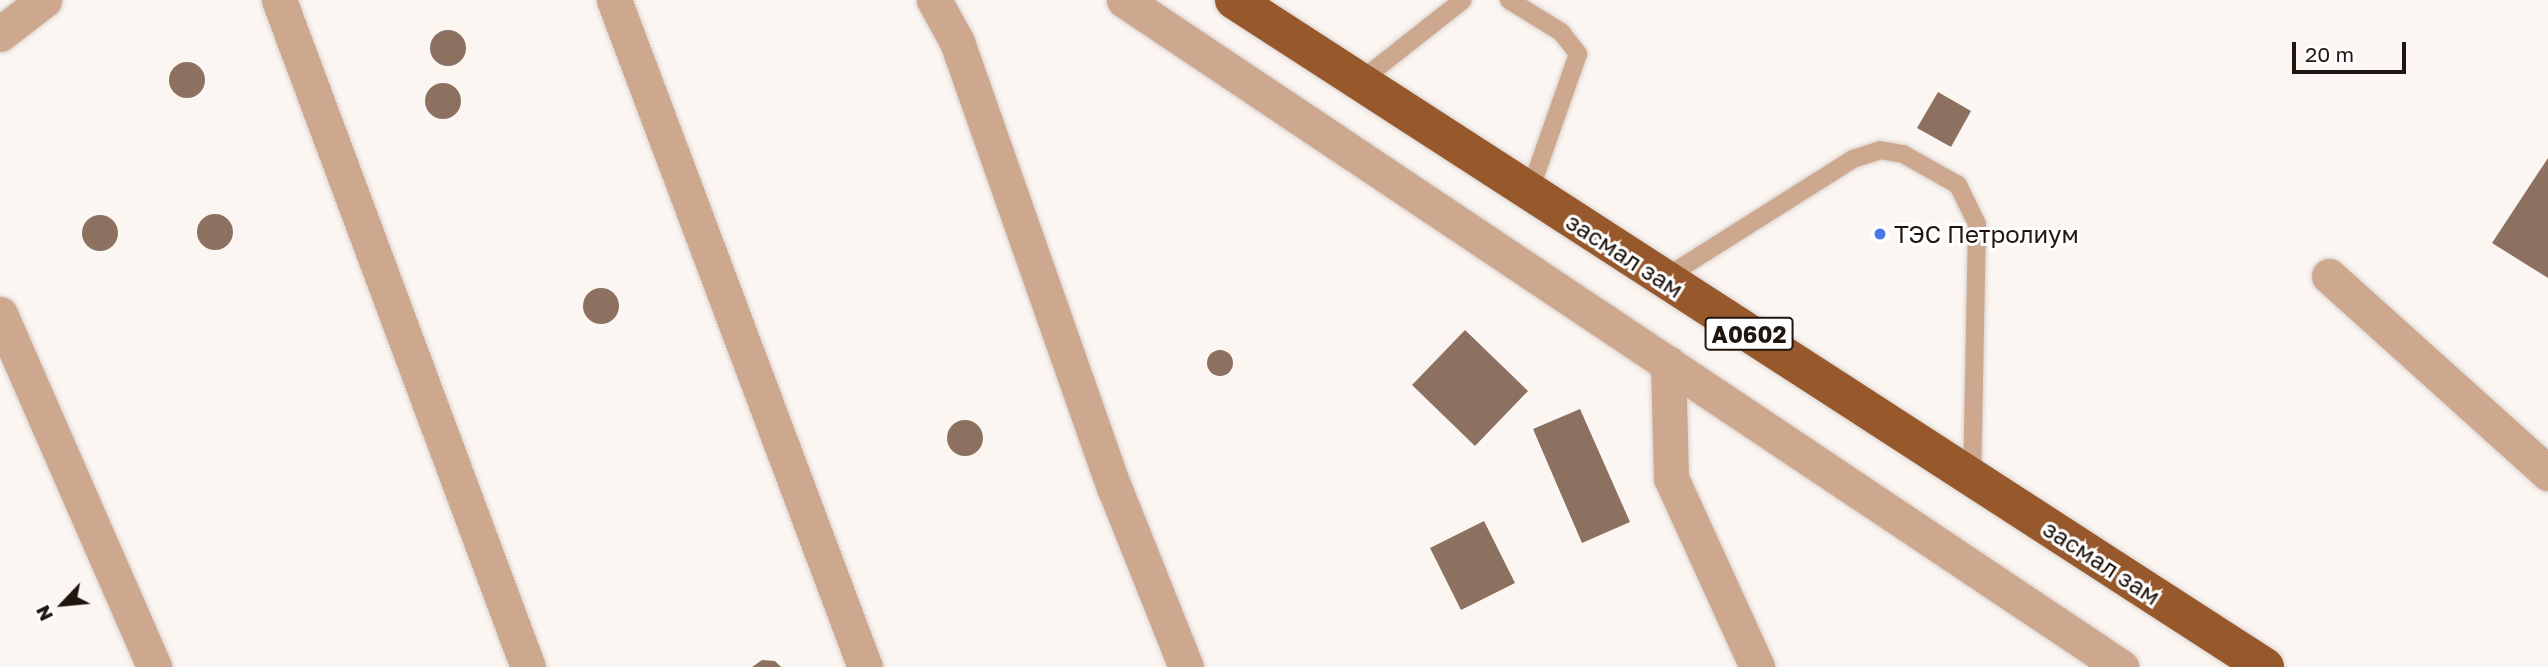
<!DOCTYPE html>
<meta charset="utf-8">
<style>
body{margin:0}
#map{position:relative;width:2548px;height:667px;overflow:hidden;background:#fcf6f2;font-family:"Golos Text",sans-serif}
div>[style]{position:absolute}
.building>*{inset:0;background:#8c7160}
.round{border-radius:50%}
.roads{filter:drop-shadow(0 0 2px #d9d2ce) drop-shadow(0 0 2px #d9d2ce)}
.service>*{height:18px;margin:-9px;padding:0 9px;transform-origin:9px;border-radius:9px;background:#cda88f}
.minor>*{height:35px;margin:-17.5px;padding:0 17.5px;transform-origin:17.5px;border-radius:17.5px;background:#cda88f}
.trunk>*{height:38px;margin:-19px;padding:0 19px;transform-origin:19px;border-radius:19px;background:#97592c}
.dots>*{width:19px;height:19px;translate:-50% -50%;box-sizing:border-box;border:4px solid #fff;border-radius:50%}
span{translate:-50% -50%;white-space:nowrap;text-align:center;line-height:1.15;-webkit-text-stroke:6px #fff;paint-order:stroke}
.shield-label span{padding:2px 5px;background:#fff;border:2px solid;border-radius:5px;-webkit-text-stroke-width:0}
.shield-label{font-size:23px;color:#21160f;font-weight:700}
.poi-label{font-size:24px;color:#21160f}
.left{translate:0 -50%;text-align:left}
.street-label{font-size:24px;color:#21160f}
.north{position:absolute;left:28px;top:569px;width:70px;height:70px;-webkit-text-stroke:5px #fff;paint-order:stroke;rotate:244deg;font-size:19px;font-weight:700;line-height:28px;text-align:center;color:#21160f}
.north::after{content:'';display:block;margin:auto;width:24px;height:32px;background:#21160f;clip-path:polygon(50% 0,100% 100%,50% 72%,0 100%)}
.scale{position:absolute;left:2292px;top:42px;width:114px;height:32px;box-sizing:border-box;border:4px solid #21160f;border-top:0;padding-left:9px;font-size:21px;line-height:24px;white-space:nowrap;color:#21160f;-webkit-text-stroke:5px #fff;paint-order:stroke}
</style>
<div id="map">
<div class="building">
<i class="round" style="left:430px;top:30px;width:36px;height:36px"></i>
<i class="round" style="left:169px;top:62px;width:36px;height:36px"></i>
<i class="round" style="left:425px;top:83px;width:36px;height:36px"></i>
<i style="clip-path:polygon(1938px 92px,1971px 111px,1951px 147px,1917px 128px)"></i>
<i style="clip-path:polygon(2548px 158px,2548px 278px,2492px 243px)"></i>
<i class="round" style="left:197px;top:214px;width:36px;height:36px"></i>
<i class="round" style="left:82px;top:215px;width:36px;height:36px"></i>
<i class="round" style="left:583px;top:288px;width:36px;height:36px"></i>
<i style="clip-path:polygon(1465px 330px,1528px 391px,1475px 446px,1412px 385px)"></i>
<i class="round" style="left:1207px;top:350px;width:26px;height:26px"></i>
<i style="clip-path:polygon(1580px 409px,1630px 522px,1582px 543px,1533px 429px)"></i>
<i class="round" style="left:947px;top:420px;width:36px;height:36px"></i>
<i style="clip-path:polygon(1484px 521px,1515px 583px,1461px 610px,1430px 548px)"></i>
<i style="clip-path:polygon(762px 660px,775px 661px,781px 667px,752px 667px)"></i>
</div>
<div class="roads">
<div class="service">
<i style="left:1509px;top:0;width:61px;rotate:31.6deg"></i>
<i style="left:1561px;top:32px;width:28px;rotate:52deg"></i>
<i style="left:1578px;top:54px;width:147px;rotate:109.4deg"></i>
<i style="left:1359px;top:82px;width:132px;rotate:-38.3deg"></i>
<i style="left:1663px;top:279px;width:225px;rotate:-32.3deg"></i>
<i style="left:1853px;top:159px;width:28px;rotate:-18deg"></i>
<i style="left:1880px;top:150px;width:23px;rotate:10deg"></i>
<i style="left:1903px;top:154px;width:63px;rotate:29.4deg"></i>
<i style="left:1958px;top:185px;width:43px;rotate:64deg"></i>
<i style="left:1977px;top:224px;width:253px;rotate:91.1deg"></i>
</div>
<div class="minor">
<i style="left:279px;top:0;width:712px;rotate:69.53deg"></i>
<i style="left:614px;top:0;width:713px;rotate:69.38deg"></i>
<i style="left:934px;top:0;width:48px;rotate:61.3deg"></i>
<i style="left:957px;top:42px;width:472px;rotate:70.6deg"></i>
<i style="left:1114px;top:487px;width:194px;rotate:68.2deg"></i>
<i style="left:1124px;top:0;width:1200px;rotate:33.78deg"></i>
<i style="left:0;top:34px;width:56px;rotate:-37.7deg"></i>
<i style="left:2329px;top:276px;width:295px;rotate:42deg"></i>
<i style="left:0;top:314px;width:385px;rotate:66.4deg"></i>
<i style="left:1668px;top:363px;width:115px;rotate:88.5deg"></i>
<i style="left:1671px;top:478px;width:208px;rotate:65.5deg"></i>
</div>
<div class="trunk">
<i style="left:1234px;top:0;width:1228px;rotate:32.9deg"></i>
</div>
</div>
<div class="dots">
<i style="left:1880px;top:234px;background:#4877e9"></i>
</div>
<div class="shield-label">
<span style="left:1749px;top:334px">A0602</span>
</div>
<div class="poi-label">
<span class="left" style="left:1894px;top:234px">ТЭС Петролиум</span>
</div>
<div class="street-label">
<span style="left:1625px;top:255px;rotate:33deg">засмал зам</span>
<span style="left:2102px;top:562px;rotate:33deg">засмал зам</span>
</div>
<div class="north">N</div>
<div class="scale">20 m</div>
</div>
